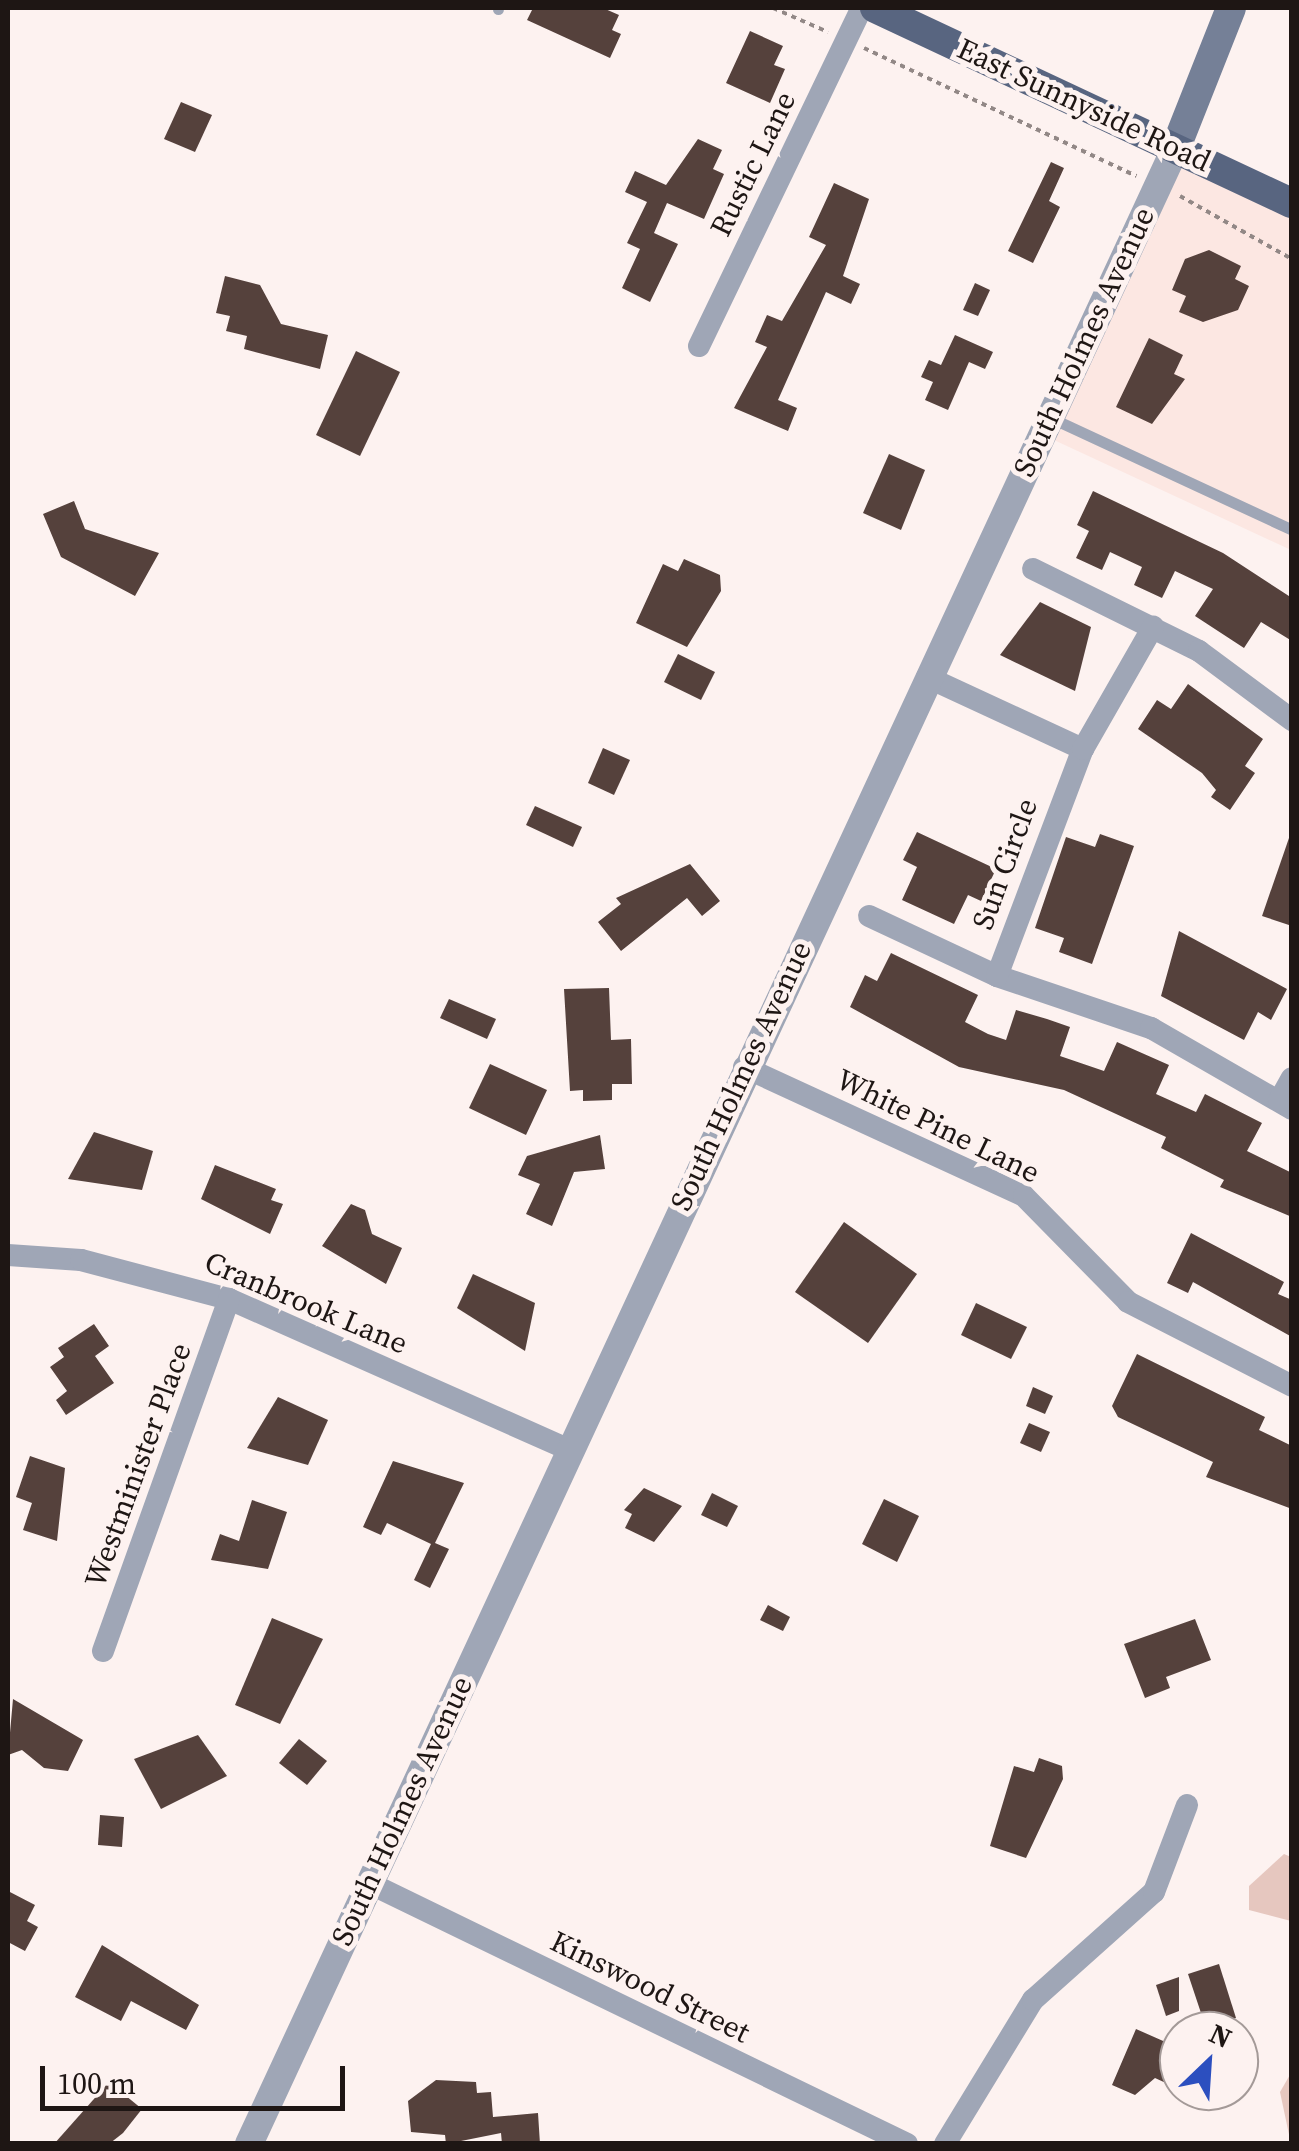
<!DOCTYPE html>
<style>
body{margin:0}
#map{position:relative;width:1299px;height:2151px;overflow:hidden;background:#fdf2f0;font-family:"Source Serif 4",serif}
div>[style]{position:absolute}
.built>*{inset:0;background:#fce7e2}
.green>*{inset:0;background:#e6c7bf}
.building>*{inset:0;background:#55413c}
.path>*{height:4px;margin-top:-2px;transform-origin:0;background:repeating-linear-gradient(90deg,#928886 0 5px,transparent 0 10px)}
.service>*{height:11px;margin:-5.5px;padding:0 5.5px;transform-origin:5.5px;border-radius:5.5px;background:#9fa6b6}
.minor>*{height:22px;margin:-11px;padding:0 11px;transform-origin:11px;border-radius:11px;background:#9fa6b6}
.tertiary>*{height:28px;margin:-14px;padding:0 14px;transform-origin:14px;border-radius:14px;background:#9fa6b6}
.secondary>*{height:30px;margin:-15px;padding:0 15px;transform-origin:15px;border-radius:15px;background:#758097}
.primary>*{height:30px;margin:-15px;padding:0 15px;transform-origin:15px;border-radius:15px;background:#586580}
span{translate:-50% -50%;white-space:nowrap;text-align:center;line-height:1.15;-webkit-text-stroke:10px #fdf2f0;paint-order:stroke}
.street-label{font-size:30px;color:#1e1614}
.frame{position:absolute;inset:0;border:10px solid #1e1614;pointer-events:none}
.north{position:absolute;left:1159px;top:2011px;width:100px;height:100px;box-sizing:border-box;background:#fdf2f0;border:2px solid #a49a98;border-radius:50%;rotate:25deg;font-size:28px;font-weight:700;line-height:40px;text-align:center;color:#1e1614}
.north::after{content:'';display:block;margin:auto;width:35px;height:45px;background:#2c4fbf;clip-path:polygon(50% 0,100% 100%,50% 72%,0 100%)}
.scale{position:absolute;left:40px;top:2066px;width:305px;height:45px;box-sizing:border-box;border:5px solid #1e1614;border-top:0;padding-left:12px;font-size:30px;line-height:35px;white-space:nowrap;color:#1e1614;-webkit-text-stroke:8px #fdf2f0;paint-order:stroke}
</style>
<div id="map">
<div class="built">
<i style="clip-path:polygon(1176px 147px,1291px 203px,1291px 550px,1041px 434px)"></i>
</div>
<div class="green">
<i style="clip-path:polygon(1284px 1854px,1291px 1857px,1291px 1921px,1249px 1910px,1249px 1886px)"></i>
<i style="clip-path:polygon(1291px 2073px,1291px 2144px,1280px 2092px)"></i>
</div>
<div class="building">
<i style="clip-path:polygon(533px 8px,603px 8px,619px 15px,612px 30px,621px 34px,610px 58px,527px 20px)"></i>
<i style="clip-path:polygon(750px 31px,783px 46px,774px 65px,785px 69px,770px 103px,726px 83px)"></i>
<i style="clip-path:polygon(181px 102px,212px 115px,195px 152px,164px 139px)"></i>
<i style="clip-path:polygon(698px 139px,722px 150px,713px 169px,724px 174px,704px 219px,667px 203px,654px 233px,678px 244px,650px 302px,622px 288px,640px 249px,627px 243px,647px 202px,625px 192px,635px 171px,666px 185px)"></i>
<i style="clip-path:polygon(1051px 162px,1064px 168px,1049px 201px,1060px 207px,1033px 263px,1008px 251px)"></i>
<i style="clip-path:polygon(834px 183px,869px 199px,843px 276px,860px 284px,851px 304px,826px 292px,778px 400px,797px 408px,788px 431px,734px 408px,767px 347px,755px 342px,767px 315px,782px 321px,826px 245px,809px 237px)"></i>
<i style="clip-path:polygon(1209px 250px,1241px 266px,1235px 279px,1249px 286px,1238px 310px,1203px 322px,1179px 312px,1186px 296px,1172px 290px,1185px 259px)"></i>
<i style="clip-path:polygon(225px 276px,260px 285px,281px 324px,328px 335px,320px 369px,244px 349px,247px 336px,226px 331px,230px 316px,216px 313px)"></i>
<i style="clip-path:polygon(975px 283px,990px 290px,978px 316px,963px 310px)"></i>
<i style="clip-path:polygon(955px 335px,993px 352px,985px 369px,969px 362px,948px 410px,925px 400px,933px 382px,921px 377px,929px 360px,941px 365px)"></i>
<i style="clip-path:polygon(1149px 338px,1183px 355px,1174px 374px,1185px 379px,1152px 424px,1116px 407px)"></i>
<i style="clip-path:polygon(356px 351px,400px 372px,360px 456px,316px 435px)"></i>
<i style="clip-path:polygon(889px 454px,925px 470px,901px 530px,863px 513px)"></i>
<i style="clip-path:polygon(1093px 491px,1223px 553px,1292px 598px,1292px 641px,1261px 622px,1244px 648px,1195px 616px,1213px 589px,1175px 571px,1162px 598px,1134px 585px,1142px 567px,1110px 552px,1102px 570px,1076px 558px,1089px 531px,1077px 525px)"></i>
<i style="clip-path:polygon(74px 501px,85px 529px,159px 553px,135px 596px,61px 557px,43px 514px)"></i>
<i style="clip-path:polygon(684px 559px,720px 575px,721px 591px,687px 647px,636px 623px,663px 564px,678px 571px)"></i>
<i style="clip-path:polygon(1040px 602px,1091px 627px,1075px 691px,1000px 655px)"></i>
<i style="clip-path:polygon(678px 654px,715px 672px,701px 700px,664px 682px)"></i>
<i style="clip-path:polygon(1188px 684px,1263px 739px,1245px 766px,1255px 773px,1230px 810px,1211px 797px,1216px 790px,1202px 773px,1138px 729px,1157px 700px,1171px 709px)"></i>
<i style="clip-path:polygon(603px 748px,630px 760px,614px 795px,588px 783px)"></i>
<i style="clip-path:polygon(535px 806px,582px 827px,573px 847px,526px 825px)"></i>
<i style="clip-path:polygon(917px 832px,996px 869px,981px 901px,968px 895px,954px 924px,902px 900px,917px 867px,903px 860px)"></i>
<i style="clip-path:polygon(1100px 834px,1134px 846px,1092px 964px,1059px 952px,1064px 938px,1035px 928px,1066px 837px,1095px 847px)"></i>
<i style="clip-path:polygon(1289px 838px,1292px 838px,1292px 926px,1262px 916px)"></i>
<i style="clip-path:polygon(690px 864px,720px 901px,702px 916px,687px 898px,621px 951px,598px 922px,621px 904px,616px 898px)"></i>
<i style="clip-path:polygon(1179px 931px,1287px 989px,1271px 1020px,1258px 1012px,1244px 1040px,1161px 996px)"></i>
<i style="clip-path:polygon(891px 953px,978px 995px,965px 1022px,988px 1034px,1006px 1040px,1016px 1010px,1047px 1019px,1070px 1027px,1060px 1056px,1104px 1071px,1117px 1042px,1169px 1065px,1156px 1094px,1196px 1112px,1205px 1094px,1262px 1123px,1247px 1151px,1292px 1173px,1292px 1217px,1220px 1187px,1224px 1180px,1161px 1148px,1166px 1137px,1064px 1090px,959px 1067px,850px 1007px,865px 975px,877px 981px)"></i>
<i style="clip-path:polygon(609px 988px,611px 1040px,631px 1039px,632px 1084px,612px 1084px,612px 1100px,583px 1101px,583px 1090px,570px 1091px,564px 989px)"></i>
<i style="clip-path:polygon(449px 999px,496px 1019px,487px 1039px,440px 1018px)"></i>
<i style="clip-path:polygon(490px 1064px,547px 1090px,526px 1135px,469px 1108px)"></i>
<i style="clip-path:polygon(94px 1132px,153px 1151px,142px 1190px,68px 1179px)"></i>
<i style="clip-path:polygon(600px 1135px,605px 1169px,574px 1172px,552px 1226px,526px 1214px,540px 1184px,518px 1175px,527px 1156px)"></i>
<i style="clip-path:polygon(215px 1165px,276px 1189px,271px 1200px,283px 1204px,270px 1234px,201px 1199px)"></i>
<i style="clip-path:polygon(351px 1204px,365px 1210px,372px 1234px,402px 1248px,386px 1284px,322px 1246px)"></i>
<i style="clip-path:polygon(844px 1222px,917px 1274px,868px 1343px,795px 1292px)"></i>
<i style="clip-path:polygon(1191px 1233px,1284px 1282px,1278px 1294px,1292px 1300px,1292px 1337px,1193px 1282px,1188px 1293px,1167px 1283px)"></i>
<i style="clip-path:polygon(473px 1274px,535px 1303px,525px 1351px,457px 1308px)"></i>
<i style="clip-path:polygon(976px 1303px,1027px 1327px,1011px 1359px,961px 1335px)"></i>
<i style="clip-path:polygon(94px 1324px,109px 1346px,95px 1356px,114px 1383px,66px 1415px,56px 1400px,67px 1391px,50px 1367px,64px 1357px,58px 1348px)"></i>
<i style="clip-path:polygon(1137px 1354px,1265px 1417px,1259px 1430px,1292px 1446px,1292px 1509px,1206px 1477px,1213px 1462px,1118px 1417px,1112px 1406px)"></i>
<i style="clip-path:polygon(1033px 1387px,1053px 1396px,1045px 1414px,1026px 1406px)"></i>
<i style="clip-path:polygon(278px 1397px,328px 1420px,308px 1465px,247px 1448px)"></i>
<i style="clip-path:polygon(1029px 1423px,1050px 1432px,1041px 1452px,1020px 1443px)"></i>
<i style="clip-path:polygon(30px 1456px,65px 1468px,57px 1541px,23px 1530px,32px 1503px,16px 1497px)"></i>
<i style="clip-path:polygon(393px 1461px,464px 1483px,435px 1543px,449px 1549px,430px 1588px,414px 1580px,431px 1544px,387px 1523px,381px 1535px,363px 1527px)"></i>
<i style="clip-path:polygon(644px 1488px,682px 1506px,654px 1542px,625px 1528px,632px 1514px,624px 1510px)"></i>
<i style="clip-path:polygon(712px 1493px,738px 1506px,727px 1527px,701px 1515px)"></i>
<i style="clip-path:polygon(884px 1499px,919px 1516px,897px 1562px,862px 1544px)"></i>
<i style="clip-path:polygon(252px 1500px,287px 1512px,268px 1569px,211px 1560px,220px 1534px,239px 1541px)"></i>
<i style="clip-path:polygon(768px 1605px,790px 1617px,783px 1631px,760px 1620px)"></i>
<i style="clip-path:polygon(272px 1618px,323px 1639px,280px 1724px,235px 1705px)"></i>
<i style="clip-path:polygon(1195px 1619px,1211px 1660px,1166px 1677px,1170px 1688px,1145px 1698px,1124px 1644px)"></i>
<i style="clip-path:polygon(13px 1699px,83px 1740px,68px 1771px,44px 1768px,22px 1750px,8px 1755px)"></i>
<i style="clip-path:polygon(198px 1735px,227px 1776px,161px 1809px,134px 1759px)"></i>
<i style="clip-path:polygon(299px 1739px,327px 1761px,307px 1785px,279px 1763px)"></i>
<i style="clip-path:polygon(1039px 1758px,1062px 1766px,1063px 1779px,1026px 1858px,990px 1846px,1014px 1766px,1034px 1772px)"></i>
<i style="clip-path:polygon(100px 1815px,124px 1817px,122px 1847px,98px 1845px)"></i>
<i style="clip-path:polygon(8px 1891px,35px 1905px,27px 1921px,38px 1927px,25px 1951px,8px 1942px)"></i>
<i style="clip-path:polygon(102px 1945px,199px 2005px,186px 2030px,131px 2001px,121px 2021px,75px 1997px)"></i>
<i style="clip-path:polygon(1219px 1964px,1236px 2018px,1206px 2028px,1188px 1974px)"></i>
<i style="clip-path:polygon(1179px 1977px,1179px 2011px,1166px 2016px,1156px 1985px)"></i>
<i style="clip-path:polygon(1136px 2029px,1179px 2048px,1179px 2089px,1155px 2078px,1135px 2095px,1112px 2085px)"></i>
<i style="clip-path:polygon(436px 2080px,476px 2082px,477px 2093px,491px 2092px,493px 2117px,538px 2113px,540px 2144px,502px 2144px,501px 2133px,446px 2144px,445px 2135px,411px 2132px,408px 2101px)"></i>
<i style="clip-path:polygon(109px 2082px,142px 2109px,123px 2133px,109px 2144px,54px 2144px)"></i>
</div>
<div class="path">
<i style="left:773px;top:8px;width:60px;rotate:23.6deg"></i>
<i style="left:864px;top:48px;width:301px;rotate:25.2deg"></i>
<i style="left:1180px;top:196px;width:129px;rotate:29.4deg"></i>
</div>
<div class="service">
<i style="left:498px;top:9px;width:1px;rotate:-90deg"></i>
<i style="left:1049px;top:417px;width:268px;rotate:24.9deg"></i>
</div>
<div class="minor">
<i style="left:699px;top:346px;width:375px;rotate:-64.3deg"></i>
<i style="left:1033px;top:569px;width:185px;rotate:26.3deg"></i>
<i style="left:1199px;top:651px;width:116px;rotate:36.6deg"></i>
<i style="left:927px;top:677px;width:172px;rotate:24.8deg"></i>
<i style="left:869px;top:916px;width:141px;rotate:25.1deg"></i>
<i style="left:997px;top:976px;width:163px;rotate:18.7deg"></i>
<i style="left:1151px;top:1028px;width:163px;rotate:29.9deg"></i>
<i style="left:997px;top:976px;width:243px;rotate:-69.3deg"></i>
<i style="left:1083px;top:749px;width:141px;rotate:-60.2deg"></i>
<i style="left:744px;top:1067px;width:308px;rotate:24.7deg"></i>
<i style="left:1024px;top:1196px;width:148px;rotate:45.5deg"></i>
<i style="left:1128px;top:1302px;width:184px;rotate:27.1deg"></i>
<i style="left:1279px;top:1101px;width:26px;rotate:-61deg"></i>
<i style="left:8px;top:1255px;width:73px;rotate:3.9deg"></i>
<i style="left:81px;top:1260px;width:153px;rotate:14.8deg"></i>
<i style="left:229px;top:1299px;width:372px;rotate:23.9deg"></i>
<i style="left:103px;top:1651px;width:374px;rotate:-70.3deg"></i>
<i style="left:369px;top:1883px;width:598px;rotate:25.88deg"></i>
<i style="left:945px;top:2144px;width:169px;rotate:-58.6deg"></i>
<i style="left:1033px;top:2000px;width:162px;rotate:-41.8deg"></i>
<i style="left:1154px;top:1892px;width:93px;rotate:-69.2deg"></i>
</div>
<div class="tertiary">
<i style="left:249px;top:2144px;width:2202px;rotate:-65.1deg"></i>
</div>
<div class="secondary">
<i style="left:1176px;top:147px;width:149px;rotate:-68.4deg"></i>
</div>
<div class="primary">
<i style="left:875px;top:8px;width:460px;rotate:25.1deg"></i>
</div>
<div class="street-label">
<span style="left:1084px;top:105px;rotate:25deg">East Sunnyside Road</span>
<span style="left:753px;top:164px;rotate:-64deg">Rustic Lane</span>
<span style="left:1084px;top:342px;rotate:-65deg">South Holmes Avenue</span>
<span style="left:1005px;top:864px;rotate:-70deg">Sun Circle</span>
<span style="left:741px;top:1076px;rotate:-65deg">South Holmes Avenue</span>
<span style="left:938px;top:1126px;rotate:26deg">White Pine Lane</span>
<span style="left:306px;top:1303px;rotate:23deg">Cranbrook Lane</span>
<span style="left:138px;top:1465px;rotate:-70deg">Westminister Place</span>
<span style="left:402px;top:1811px;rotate:-65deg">South Holmes Avenue</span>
<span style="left:650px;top:1987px;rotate:26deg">Kinswood Street</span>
</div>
<div class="frame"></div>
<div class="north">N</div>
<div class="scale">100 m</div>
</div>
